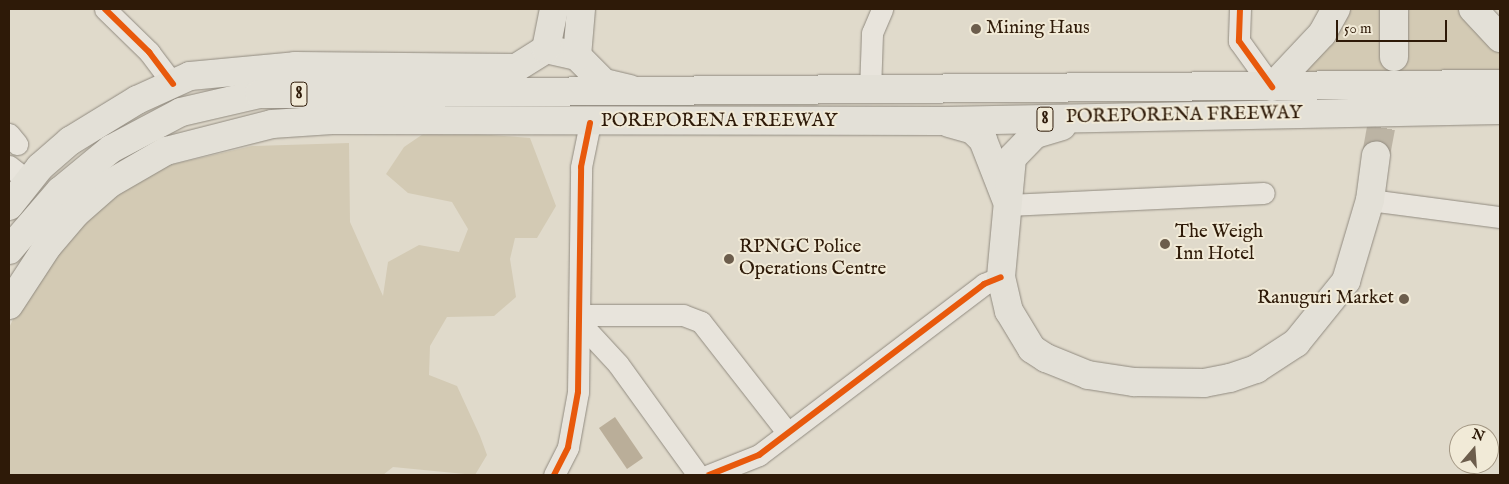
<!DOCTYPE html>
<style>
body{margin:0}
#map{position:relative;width:1509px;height:484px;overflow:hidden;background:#e0dacb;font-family:"IM FELL English",serif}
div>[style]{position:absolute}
.green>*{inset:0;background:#d3cab4}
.water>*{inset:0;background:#baae99}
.highway-tunnel>*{height:28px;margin-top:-14px;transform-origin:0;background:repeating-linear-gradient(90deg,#bcb4a4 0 28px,transparent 0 42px)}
.roads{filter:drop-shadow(0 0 1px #918b80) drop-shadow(0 0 1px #918b80)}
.minor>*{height:21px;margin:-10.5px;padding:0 10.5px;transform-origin:10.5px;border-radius:10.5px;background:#e8e4dc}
.major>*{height:28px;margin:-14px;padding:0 14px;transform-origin:14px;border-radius:14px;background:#e3e0d7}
.highway>*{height:28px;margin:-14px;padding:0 14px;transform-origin:14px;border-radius:14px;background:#e3e0d7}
.cycleway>*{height:6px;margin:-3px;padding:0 3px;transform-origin:3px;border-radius:3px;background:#e8590c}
.dots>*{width:14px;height:14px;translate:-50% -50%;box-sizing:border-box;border:2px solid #f1ead7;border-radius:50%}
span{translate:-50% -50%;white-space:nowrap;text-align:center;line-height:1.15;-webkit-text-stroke:4px #f1ead7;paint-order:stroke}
.shield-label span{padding:1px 4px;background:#f1ead7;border:1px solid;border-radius:4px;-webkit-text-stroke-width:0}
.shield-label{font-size:18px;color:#2e1a08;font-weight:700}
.poi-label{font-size:19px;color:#2e1a08}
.left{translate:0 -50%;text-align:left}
.right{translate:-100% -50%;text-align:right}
.street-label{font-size:19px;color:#2e1a08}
.frame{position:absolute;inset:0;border:10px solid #2e1a08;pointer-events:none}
.north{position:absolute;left:1449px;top:424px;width:50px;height:50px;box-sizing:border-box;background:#f1ead7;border:1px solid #a39784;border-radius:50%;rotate:18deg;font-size:14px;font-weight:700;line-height:20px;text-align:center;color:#2e1a08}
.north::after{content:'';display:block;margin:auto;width:18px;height:22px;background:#6c5d4c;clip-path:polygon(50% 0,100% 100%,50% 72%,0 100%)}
.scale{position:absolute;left:1336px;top:20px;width:111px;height:22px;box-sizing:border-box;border:2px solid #2e1a08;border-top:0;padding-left:6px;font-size:15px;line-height:18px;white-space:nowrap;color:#2e1a08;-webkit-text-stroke:4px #f1ead7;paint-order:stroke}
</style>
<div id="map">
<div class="green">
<i style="clip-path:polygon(1344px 9px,1385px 9px,1380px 59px,1403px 58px,1409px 9px,1462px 9px,1500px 52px,1500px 70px,1296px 73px)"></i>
<i style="clip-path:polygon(429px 130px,530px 138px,556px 206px,537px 238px,515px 238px,510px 259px,516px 297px,494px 316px,447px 317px,430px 346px,429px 375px,457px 386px,480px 436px,487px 455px,475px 475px,393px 467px,383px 475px,9px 475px,9px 328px,26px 291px,94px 212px,148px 170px,252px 146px,349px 143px,350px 222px,383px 296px,388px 262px,419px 245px,459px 252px,468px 229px,452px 202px,408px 193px,386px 174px,404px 147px)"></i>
</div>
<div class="water">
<i style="clip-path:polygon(615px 417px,643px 458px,627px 469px,599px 428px)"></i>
</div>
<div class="highway-tunnel">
<i style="left:1376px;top:155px;width:66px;rotate:-79.5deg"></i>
</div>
<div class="roads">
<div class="minor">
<i style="left:105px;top:9px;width:62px;rotate:44.3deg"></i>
<i style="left:149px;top:52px;width:40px;rotate:53deg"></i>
<i style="left:1240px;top:9px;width:32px;rotate:92deg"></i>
<i style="left:1239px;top:41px;width:57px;rotate:54.3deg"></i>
<i style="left:870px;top:91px;width:58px;rotate:-88deg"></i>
<i style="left:872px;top:33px;width:26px;rotate:-67deg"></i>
<i style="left:9px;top:134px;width:13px;rotate:51deg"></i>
<i style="left:9px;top:166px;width:23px;rotate:38deg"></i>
<i style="left:1370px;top:200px;width:131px;rotate:7.5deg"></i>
<i style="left:1008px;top:205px;width:256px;rotate:-2.7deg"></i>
<i style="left:581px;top:315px;width:102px"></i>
<i style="left:683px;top:315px;width:19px;rotate:21deg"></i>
<i style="left:701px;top:322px;width:140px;rotate:52deg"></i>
<i style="left:581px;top:324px;width:54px;rotate:47.2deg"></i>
<i style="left:618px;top:364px;width:137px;rotate:54.2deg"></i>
<i style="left:554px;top:475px;width:31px;rotate:-63deg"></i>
<i style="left:568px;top:447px;width:56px;rotate:-79.7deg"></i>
<i style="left:578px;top:392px;width:225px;rotate:-89.2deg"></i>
<i style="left:581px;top:167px;width:45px;rotate:-78.4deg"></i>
<i style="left:709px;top:475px;width:54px;rotate:-21.8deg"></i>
<i style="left:759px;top:455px;width:283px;rotate:-37.2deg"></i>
<i style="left:984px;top:284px;width:18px;rotate:-22deg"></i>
</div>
<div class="major">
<i style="left:546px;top:49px;width:32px;rotate:13deg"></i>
<i style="left:577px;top:56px;width:38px;rotate:45deg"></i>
<i style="left:604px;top:83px;width:27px;rotate:13deg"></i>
<i style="left:577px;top:56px;width:47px;rotate:-85.1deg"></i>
<i style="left:9px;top:206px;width:50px;rotate:-51.5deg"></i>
<i style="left:40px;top:167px;width:40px;rotate:-41deg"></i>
<i style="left:70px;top:141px;width:79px;rotate:-31.5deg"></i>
<i style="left:137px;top:100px;width:58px;rotate:-24.4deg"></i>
<i style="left:190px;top:76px;width:105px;rotate:-5.4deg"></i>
<i style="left:295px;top:66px;width:221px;rotate:0.5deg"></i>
<i style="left:516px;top:68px;width:36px;rotate:-32deg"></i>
<i style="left:546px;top:49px;width:41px;rotate:-78.7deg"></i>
</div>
<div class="highway">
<i style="left:1473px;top:9px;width:40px;rotate:47deg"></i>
<i style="left:1394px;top:57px;width:48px;rotate:-90deg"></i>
<i style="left:1272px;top:87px;width:73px;rotate:-46.7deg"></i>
<i style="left:1322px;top:34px;width:29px;rotate:-61deg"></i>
<i style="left:949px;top:123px;width:25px;rotate:16deg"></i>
<i style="left:973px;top:130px;width:14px;rotate:45deg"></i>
<i style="left:983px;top:140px;width:63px;rotate:68.7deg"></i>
<i style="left:1062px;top:126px;width:28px;rotate:163deg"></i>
<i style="left:1035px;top:134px;width:33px;rotate:134deg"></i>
<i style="left:1012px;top:158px;width:120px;rotate:95.3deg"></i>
<i style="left:1001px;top:277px;width:35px;rotate:77deg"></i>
<i style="left:1009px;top:311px;width:44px;rotate:58.8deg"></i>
<i style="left:1032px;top:349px;width:17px;rotate:33deg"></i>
<i style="left:1046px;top:358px;width:45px;rotate:22deg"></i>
<i style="left:1088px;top:375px;width:47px;rotate:8.7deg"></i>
<i style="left:1134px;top:382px;width:70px;rotate:0.8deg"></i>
<i style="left:1204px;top:383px;width:26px;rotate:-11deg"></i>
<i style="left:1230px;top:378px;width:28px;rotate:-19deg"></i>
<i style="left:1256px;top:369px;width:48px;rotate:-33deg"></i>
<i style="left:1296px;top:343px;width:80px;rotate:-51.1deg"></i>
<i style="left:1346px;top:281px;width:84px;rotate:-73.5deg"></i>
<i style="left:1370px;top:200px;width:45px;rotate:-82.4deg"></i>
<i style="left:9px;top:250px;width:78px;rotate:-49.2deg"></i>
<i style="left:60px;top:191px;width:66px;rotate:-39.5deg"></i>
<i style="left:111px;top:149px;width:79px;rotate:-27.9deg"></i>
<i style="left:181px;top:112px;width:80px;rotate:-13deg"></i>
<i style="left:259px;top:94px;width:1241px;rotate:-0.46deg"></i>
<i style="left:9px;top:305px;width:69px;rotate:-56.8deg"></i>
<i style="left:47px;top:247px;width:45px;rotate:-49.5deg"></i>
<i style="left:76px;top:213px;width:44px;rotate:-41.3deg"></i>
<i style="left:109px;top:184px;width:66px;rotate:-30.1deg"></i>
<i style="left:166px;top:151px;width:109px;rotate:-14.3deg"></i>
<i style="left:272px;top:124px;width:60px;rotate:-3.8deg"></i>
<i style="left:332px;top:120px;width:611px;rotate:0.09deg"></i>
<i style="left:943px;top:121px;width:557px;rotate:-1.13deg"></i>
</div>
</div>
<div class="cycleway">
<i style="left:105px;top:9px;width:62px;rotate:44.3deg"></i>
<i style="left:149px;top:52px;width:40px;rotate:53deg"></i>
<i style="left:1240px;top:9px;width:32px;rotate:92deg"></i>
<i style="left:1239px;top:41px;width:57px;rotate:54.3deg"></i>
<i style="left:554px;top:475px;width:31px;rotate:-63deg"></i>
<i style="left:568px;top:447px;width:56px;rotate:-79.7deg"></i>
<i style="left:578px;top:392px;width:225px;rotate:-89.2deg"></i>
<i style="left:581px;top:167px;width:45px;rotate:-78.4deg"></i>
<i style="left:709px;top:475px;width:54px;rotate:-21.8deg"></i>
<i style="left:759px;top:455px;width:283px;rotate:-37.2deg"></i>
<i style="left:984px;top:284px;width:18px;rotate:-22deg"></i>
</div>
<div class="dots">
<i style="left:976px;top:29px;background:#6c5d4c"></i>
<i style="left:1165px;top:244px;background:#6c5d4c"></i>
<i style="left:729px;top:259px;background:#6c5d4c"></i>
<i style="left:1404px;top:299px;background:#6c5d4c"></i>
</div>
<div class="shield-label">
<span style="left:299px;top:94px">8</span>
<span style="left:1045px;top:119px">8</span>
</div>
<div class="poi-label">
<span class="left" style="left:986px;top:29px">Mining Haus</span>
<span class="left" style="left:1175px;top:244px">The Weigh<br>Inn Hotel</span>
<span class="left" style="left:739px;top:259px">RPNGC Police<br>Operations Centre</span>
<span class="right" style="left:1394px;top:299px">Ranuguri Market</span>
</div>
<div class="street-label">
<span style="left:1184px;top:116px;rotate:-1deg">POREPORENA FREEWAY</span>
<span style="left:719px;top:122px">POREPORENA FREEWAY</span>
</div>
<div class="frame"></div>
<div class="north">N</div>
<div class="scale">50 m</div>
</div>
